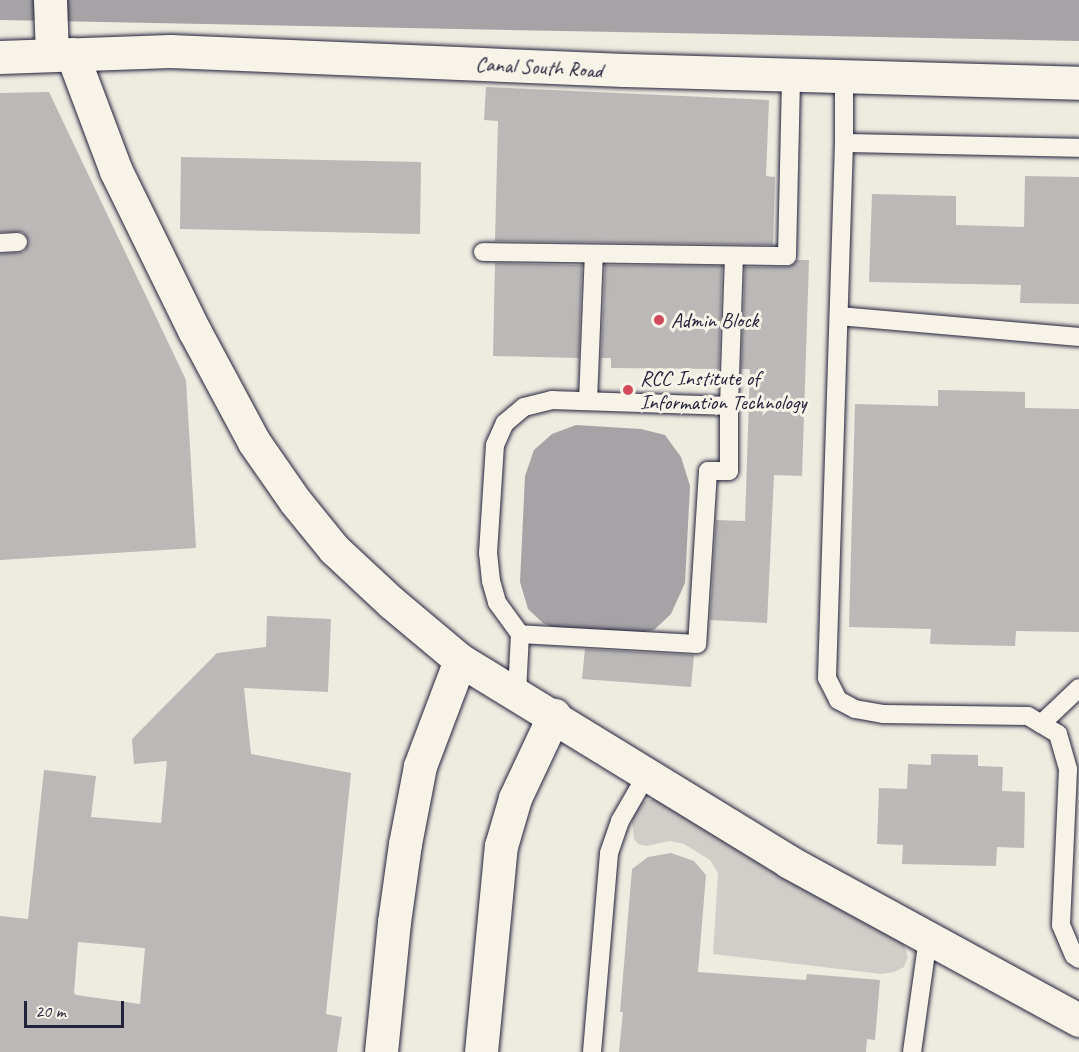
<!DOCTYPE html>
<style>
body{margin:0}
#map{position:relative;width:1079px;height:1052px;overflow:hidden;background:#eeebe1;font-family:Caveat,sans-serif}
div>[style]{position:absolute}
.green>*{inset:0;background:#d1cdc9}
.water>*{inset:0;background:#a6a3a6}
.building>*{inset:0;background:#bbb8b7}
.roads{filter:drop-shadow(0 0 2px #22223b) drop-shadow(0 0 2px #22223b)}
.lane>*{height:18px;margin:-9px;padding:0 9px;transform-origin:9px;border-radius:9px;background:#f7f3e8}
.street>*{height:33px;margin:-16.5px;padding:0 16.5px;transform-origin:16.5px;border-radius:16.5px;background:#f7f3e8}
.secondary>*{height:33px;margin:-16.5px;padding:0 16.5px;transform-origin:16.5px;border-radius:16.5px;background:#f7f3e8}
.dots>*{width:16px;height:16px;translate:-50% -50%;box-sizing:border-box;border:3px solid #f7f3e8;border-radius:50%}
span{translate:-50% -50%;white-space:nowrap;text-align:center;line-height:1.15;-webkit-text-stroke:6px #f7f3e8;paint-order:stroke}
.street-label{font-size:21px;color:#22223b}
.poi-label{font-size:21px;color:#22223b}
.left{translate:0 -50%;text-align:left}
.scale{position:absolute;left:24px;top:1001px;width:100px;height:27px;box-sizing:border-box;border:3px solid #22223b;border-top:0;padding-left:8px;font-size:18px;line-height:21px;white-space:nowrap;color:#22223b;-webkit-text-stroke:4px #f7f3e8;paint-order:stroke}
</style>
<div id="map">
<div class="green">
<i style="clip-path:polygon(659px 797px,894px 934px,904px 945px,908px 957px,904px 967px,894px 972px,882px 974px,713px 954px,718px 873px,710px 860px,684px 844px,670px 841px,646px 846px,638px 844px,634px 839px,632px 820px,640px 803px)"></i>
</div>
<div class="water">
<i style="clip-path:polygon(0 0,1079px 0,1079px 41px,0 20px)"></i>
<i style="clip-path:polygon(576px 425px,641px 429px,665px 435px,681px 457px,690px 486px,685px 583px,671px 614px,654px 630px,626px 635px,568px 633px,543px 623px,528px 609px,520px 582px,525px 476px,534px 450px,552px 434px)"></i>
</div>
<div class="building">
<i style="clip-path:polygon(486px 87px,769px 100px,766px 176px,775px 177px,773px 245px,495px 241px,498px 121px,484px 120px)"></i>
<i style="clip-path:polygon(49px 92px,186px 380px,196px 548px,0 560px,0 254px,24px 252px,29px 242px,23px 232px,0 232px,0 93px)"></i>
<i style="clip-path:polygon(181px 157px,421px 162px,420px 234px,180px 229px)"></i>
<i style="clip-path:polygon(1025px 176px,1079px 177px,1079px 304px,1020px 303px,1021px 285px,869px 282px,872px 194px,956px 196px,956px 225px,1024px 227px)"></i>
<i style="clip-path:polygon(797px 260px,809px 260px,802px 476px,774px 475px,767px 623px,710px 620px,716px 520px,745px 521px,750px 369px,741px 369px,745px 267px,787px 267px)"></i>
<i style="clip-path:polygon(495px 263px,582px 265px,579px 358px,493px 356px)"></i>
<i style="clip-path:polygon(605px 265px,722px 266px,719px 369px,611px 368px,611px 358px,601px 358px)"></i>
<i style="clip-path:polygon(938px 390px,1025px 392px,1025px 408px,1079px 409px,1079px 632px,1016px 631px,1015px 646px,968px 645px,930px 644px,931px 629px,849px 627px,855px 404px,938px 406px)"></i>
<i style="clip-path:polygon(evenodd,267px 616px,331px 619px,328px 692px,244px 688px,251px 754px,351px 773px,326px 1014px,342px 1017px,337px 1052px,0 1052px,0 916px,28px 919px,44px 770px,96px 776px,91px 817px,161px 823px,167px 761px,134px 764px,132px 739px,217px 653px,266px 647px,267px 616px,78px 942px,145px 948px,140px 1004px,76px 995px,74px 993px,78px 942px)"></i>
<i style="clip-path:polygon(585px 649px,694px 655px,691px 687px,582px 679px)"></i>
<i style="clip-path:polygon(931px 754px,978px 755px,978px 766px,1003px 767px,1002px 791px,1025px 792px,1024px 848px,997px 847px,996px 866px,902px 864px,903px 845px,877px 844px,879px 788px,907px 789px,908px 764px,931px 765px)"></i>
<i style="clip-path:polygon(671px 853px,694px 861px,706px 875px,698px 972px,806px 980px,807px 974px,880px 980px,875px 1040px,867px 1039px,866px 1052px,619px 1052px,623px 1012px,620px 1012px,632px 869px,648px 857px)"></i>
</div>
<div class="roads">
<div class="lane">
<i style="left:844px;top:75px;width:68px;rotate:90deg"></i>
<i style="left:844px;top:143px;width:535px;rotate:91.82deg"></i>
<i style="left:827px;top:678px;width:25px;rotate:63deg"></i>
<i style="left:838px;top:700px;width:19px;rotate:28deg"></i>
<i style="left:855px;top:709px;width:28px;rotate:10deg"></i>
<i style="left:883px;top:714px;width:145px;rotate:0.8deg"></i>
<i style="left:1028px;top:716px;width:35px;rotate:31deg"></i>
<i style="left:1058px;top:734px;width:37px;rotate:74deg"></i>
<i style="left:1068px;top:770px;width:155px;rotate:92.6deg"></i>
<i style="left:1061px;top:925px;width:33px;rotate:67deg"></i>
<i style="left:1074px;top:955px;width:6px;rotate:39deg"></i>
<i style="left:844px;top:143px;width:235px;rotate:1.2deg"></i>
<i style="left:0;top:243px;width:18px;rotate:-3deg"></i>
<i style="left:483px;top:252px;width:304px;rotate:0.8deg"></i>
<i style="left:787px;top:256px;width:182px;rotate:-88.7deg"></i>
<i style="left:839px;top:316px;width:241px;rotate:5deg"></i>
<i style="left:588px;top:401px;width:147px;rotate:-87.7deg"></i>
<i style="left:729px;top:406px;width:150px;rotate:-88.1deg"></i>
<i style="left:517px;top:693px;width:59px;rotate:-87.1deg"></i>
<i style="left:520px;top:634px;width:39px;rotate:-126deg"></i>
<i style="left:497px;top:602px;width:22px;rotate:-106deg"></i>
<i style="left:491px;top:581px;width:28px;rotate:-96deg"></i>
<i style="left:488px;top:553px;width:108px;rotate:-86.3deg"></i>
<i style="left:495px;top:445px;width:24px;rotate:-66deg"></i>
<i style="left:505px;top:423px;width:25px;rotate:-40deg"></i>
<i style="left:524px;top:407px;width:29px;rotate:-14deg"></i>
<i style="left:552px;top:400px;width:177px;rotate:1.9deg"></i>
<i style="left:729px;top:406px;width:65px;rotate:90deg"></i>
<i style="left:729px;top:471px;width:21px;rotate:180deg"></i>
<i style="left:708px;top:471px;width:173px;rotate:93.6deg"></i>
<i style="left:697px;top:644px;width:177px;rotate:-176.8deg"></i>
<i style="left:1041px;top:724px;width:52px;rotate:-43.5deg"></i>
<i style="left:592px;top:1052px;width:200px;rotate:-85.1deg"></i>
<i style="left:609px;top:853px;width:34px;rotate:-71deg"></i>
<i style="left:620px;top:821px;width:54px;rotate:-60.1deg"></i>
<i style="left:912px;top:1052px;width:115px;rotate:-82deg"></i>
</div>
<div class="street">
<i style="left:381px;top:1052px;width:131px;rotate:-84.3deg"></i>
<i style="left:394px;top:922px;width:79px;rotate:-82deg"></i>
<i style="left:405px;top:844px;width:79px;rotate:-79.1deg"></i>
<i style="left:420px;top:766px;width:113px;rotate:-69.3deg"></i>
<i style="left:481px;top:1052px;width:207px;rotate:-84.5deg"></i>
<i style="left:501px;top:846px;width:50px;rotate:-73.7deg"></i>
<i style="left:515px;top:798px;width:92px;rotate:-64.8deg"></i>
</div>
<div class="secondary">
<i style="left:50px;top:0;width:54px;rotate:87.9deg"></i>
<i style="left:72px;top:54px;width:125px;rotate:69.4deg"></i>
<i style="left:116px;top:171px;width:177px;rotate:63.9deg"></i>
<i style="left:194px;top:330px;width:127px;rotate:61.8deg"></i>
<i style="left:254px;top:442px;width:72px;rotate:55.2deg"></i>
<i style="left:295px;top:501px;width:62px;rotate:50.9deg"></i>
<i style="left:334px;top:549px;width:79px;rotate:43deg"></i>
<i style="left:392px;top:603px;width:89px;rotate:40deg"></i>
<i style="left:460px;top:660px;width:386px;rotate:31.5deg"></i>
<i style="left:789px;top:862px;width:330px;rotate:28.6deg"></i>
<i style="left:0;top:57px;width:170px;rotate:-2deg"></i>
<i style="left:170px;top:51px;width:454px;rotate:2.4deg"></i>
<i style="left:624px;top:70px;width:455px;rotate:1.6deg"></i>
</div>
</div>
<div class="dots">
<i style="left:659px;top:320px;background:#d1495b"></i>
<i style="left:628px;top:390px;background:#d1495b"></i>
</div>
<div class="street-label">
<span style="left:539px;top:67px;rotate:3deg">Canal South Road</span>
</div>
<div class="poi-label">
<span class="left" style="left:671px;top:320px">Admin Block</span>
<span class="left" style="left:640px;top:390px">RCC Institute of<br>Information Technology</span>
</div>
<div class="scale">20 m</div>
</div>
